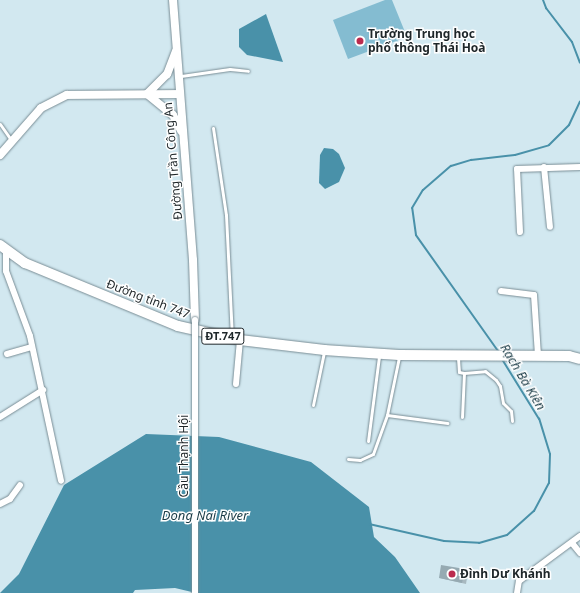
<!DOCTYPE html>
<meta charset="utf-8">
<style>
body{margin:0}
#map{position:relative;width:580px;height:593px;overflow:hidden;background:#d2e8f0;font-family:"Noto Sans",sans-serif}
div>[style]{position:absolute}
.green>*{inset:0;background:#84bcd1}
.water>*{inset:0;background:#4991a9}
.shadow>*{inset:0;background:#0003}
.stream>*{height:2px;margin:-1px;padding:0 1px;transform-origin:1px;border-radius:1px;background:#4991a9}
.building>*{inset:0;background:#96aab2}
.roads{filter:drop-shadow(0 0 1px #798d95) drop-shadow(0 0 1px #798d95)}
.service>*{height:3px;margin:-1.5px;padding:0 1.5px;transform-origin:1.5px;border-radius:1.5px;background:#fff}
.minor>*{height:6px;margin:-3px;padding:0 3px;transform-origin:3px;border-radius:3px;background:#fff}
.tertiary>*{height:8px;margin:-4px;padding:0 4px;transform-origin:4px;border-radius:4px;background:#fff}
.primary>*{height:10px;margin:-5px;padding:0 5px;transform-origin:5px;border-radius:5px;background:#fff}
.bridges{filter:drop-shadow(0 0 1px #798d95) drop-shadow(0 0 1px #798d95)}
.minor-bridge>*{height:6px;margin:-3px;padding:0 3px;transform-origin:3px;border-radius:3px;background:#fff}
.dots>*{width:11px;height:11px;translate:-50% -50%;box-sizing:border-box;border:2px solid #fff;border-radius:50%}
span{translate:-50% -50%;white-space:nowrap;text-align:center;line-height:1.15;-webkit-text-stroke:3px #fff;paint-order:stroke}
.shield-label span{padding:1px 3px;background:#fff;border:1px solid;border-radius:3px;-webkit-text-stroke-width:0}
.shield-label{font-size:11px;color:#1e2629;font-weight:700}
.poi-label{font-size:12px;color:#1e2629;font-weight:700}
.left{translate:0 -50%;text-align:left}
.street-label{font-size:12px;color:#1e2629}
.water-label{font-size:13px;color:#193b46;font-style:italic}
</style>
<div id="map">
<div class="green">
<i style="clip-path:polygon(385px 0,392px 0,407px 37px,348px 59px,333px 20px)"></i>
</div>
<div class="water">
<i style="clip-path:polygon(266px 14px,283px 62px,247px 55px,239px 47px,239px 29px)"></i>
<i style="clip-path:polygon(324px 148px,333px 149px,339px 154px,345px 168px,339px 182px,325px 189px,319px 183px,320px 155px)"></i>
<i style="clip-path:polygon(146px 434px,219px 437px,311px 462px,369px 507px,374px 537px,395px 557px,420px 593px,196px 593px,175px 588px,135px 590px,133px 593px,0 593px,19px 574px,64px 485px)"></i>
</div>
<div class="shadow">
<i style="clip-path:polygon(464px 570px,468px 572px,466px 584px,440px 578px)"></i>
</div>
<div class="stream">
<i style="left:543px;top:0;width:9px;rotate:69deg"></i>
<i style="left:546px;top:8px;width:43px;rotate:52.6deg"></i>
<i style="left:572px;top:42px;width:22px;rotate:69deg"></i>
<i style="left:498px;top:351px;width:142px;rotate:-125.3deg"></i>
<i style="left:416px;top:235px;width:27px;rotate:-98deg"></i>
<i style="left:412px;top:208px;width:21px;rotate:-59deg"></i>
<i style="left:423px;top:190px;width:37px;rotate:-41deg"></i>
<i style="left:451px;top:166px;width:21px;rotate:-17deg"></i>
<i style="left:471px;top:160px;width:44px;rotate:-6.5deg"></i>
<i style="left:515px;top:155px;width:35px;rotate:-16deg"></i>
<i style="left:549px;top:145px;width:28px;rotate:-45deg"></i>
<i style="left:569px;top:125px;width:26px;rotate:-65deg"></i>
<i style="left:369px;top:524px;width:77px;rotate:12.8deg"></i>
<i style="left:444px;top:541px;width:35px;rotate:3deg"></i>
<i style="left:479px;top:543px;width:29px;rotate:-16deg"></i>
<i style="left:507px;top:535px;width:36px;rotate:-42deg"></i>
<i style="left:534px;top:511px;width:32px;rotate:-62deg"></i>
<i style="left:549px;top:483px;width:29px;rotate:-88deg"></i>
<i style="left:550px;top:454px;width:37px;rotate:-107deg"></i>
<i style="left:539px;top:419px;width:70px;rotate:-121.7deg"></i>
</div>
<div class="building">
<i style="clip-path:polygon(441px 565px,465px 569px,462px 583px,439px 578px)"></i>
</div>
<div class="roads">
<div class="service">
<i style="left:181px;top:76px;width:49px;rotate:-8.1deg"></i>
<i style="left:230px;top:69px;width:18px;rotate:6deg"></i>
<i style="left:0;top:124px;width:19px;rotate:55deg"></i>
<i style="left:213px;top:128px;width:88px;rotate:81.5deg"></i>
<i style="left:226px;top:215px;width:121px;rotate:87.2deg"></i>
<i style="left:399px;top:357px;width:59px;rotate:101.7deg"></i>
<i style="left:387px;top:415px;width:61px;rotate:7.6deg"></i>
<i style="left:458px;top:358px;width:14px;rotate:86deg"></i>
<i style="left:459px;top:372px;width:5px;rotate:11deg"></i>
<i style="left:464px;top:373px;width:44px;rotate:92.6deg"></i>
<i style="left:464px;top:373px;width:21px;rotate:-5deg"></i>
<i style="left:485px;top:371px;width:14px;rotate:39deg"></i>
<i style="left:496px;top:380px;width:7px;rotate:56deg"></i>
<i style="left:500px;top:386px;width:17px;rotate:80deg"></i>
<i style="left:503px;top:403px;width:11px;rotate:45deg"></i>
<i style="left:511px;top:411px;width:10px;rotate:84deg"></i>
<i style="left:313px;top:405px;width:54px;rotate:-78.3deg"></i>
<i style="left:368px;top:441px;width:86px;rotate:-82.6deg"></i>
<i style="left:348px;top:459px;width:12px;rotate:5deg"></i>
<i style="left:360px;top:460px;width:14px;rotate:-25deg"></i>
<i style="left:373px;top:454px;width:41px;rotate:-70.3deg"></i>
</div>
<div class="minor">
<i style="left:544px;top:167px;width:60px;rotate:84.3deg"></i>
<i style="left:520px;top:232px;width:63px;rotate:-92.7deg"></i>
<i style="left:517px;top:169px;width:63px;rotate:-1.8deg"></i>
<i style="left:6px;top:249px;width:22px;rotate:90deg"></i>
<i style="left:6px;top:271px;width:69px;rotate:69.7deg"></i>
<i style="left:30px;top:336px;width:148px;rotate:77.9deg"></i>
<i style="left:501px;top:291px;width:33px;rotate:7deg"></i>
<i style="left:534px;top:295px;width:61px;rotate:86.2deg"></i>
<i style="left:7px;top:354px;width:26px;rotate:-16deg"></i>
<i style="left:236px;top:384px;width:44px;rotate:-84.8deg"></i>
<i style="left:0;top:417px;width:51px;rotate:-32.1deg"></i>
<i style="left:0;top:504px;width:11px;rotate:-27deg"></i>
<i style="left:10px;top:499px;width:17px;rotate:-54deg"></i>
<i style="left:572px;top:543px;width:13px;rotate:51deg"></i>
<i style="left:517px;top:593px;width:12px;rotate:-81deg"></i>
<i style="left:519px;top:581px;width:76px;rotate:-36.4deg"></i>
</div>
<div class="tertiary">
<i style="left:173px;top:0;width:261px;rotate:85.6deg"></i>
<i style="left:193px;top:260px;width:60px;rotate:88.1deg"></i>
<i style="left:176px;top:51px;width:25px;rotate:111deg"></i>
<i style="left:167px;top:74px;width:28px;rotate:135deg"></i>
<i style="left:147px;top:94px;width:33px;rotate:39deg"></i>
<i style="left:173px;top:115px;width:18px;rotate:63deg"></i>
<i style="left:0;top:155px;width:62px;rotate:-48.9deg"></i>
<i style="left:41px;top:108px;width:29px;rotate:-27deg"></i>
<i style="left:67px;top:95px;width:113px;rotate:-0.5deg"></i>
</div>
<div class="primary">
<i style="left:0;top:245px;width:31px;rotate:36deg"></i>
<i style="left:25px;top:263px;width:165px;rotate:22.4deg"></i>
<i style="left:178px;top:326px;width:64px;rotate:12.7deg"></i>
<i style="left:240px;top:340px;width:85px;rotate:6.8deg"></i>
<i style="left:324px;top:350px;width:75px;rotate:3.8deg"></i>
<i style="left:399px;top:355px;width:170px;rotate:0.3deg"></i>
<i style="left:569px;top:356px;width:11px;rotate:15deg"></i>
</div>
</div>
<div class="bridges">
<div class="minor-bridge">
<i style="left:195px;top:320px;width:273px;rotate:90deg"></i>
</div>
</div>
<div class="dots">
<i style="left:360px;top:41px;background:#bb2b4e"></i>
<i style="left:452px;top:574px;background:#bb2b4e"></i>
</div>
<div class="shield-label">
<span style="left:223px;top:336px">ĐT.747</span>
</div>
<div class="poi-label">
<span class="left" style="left:368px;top:41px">Trường Trung học<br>phổ thông Thái Hoà</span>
<span class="left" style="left:460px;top:574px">Đình Dư Khánh</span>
</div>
<div class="street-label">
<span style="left:173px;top:161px;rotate:-95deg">Đường Trần Công An</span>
<span style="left:148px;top:299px;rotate:21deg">Đường tỉnh 747</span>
<span style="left:184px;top:456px;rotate:-90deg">Cầu Thạnh Hội</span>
</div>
<div class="water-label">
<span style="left:523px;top:377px;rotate:59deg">Rạch Bà Kiên</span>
<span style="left:205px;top:515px">Dong Nai River</span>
</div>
</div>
